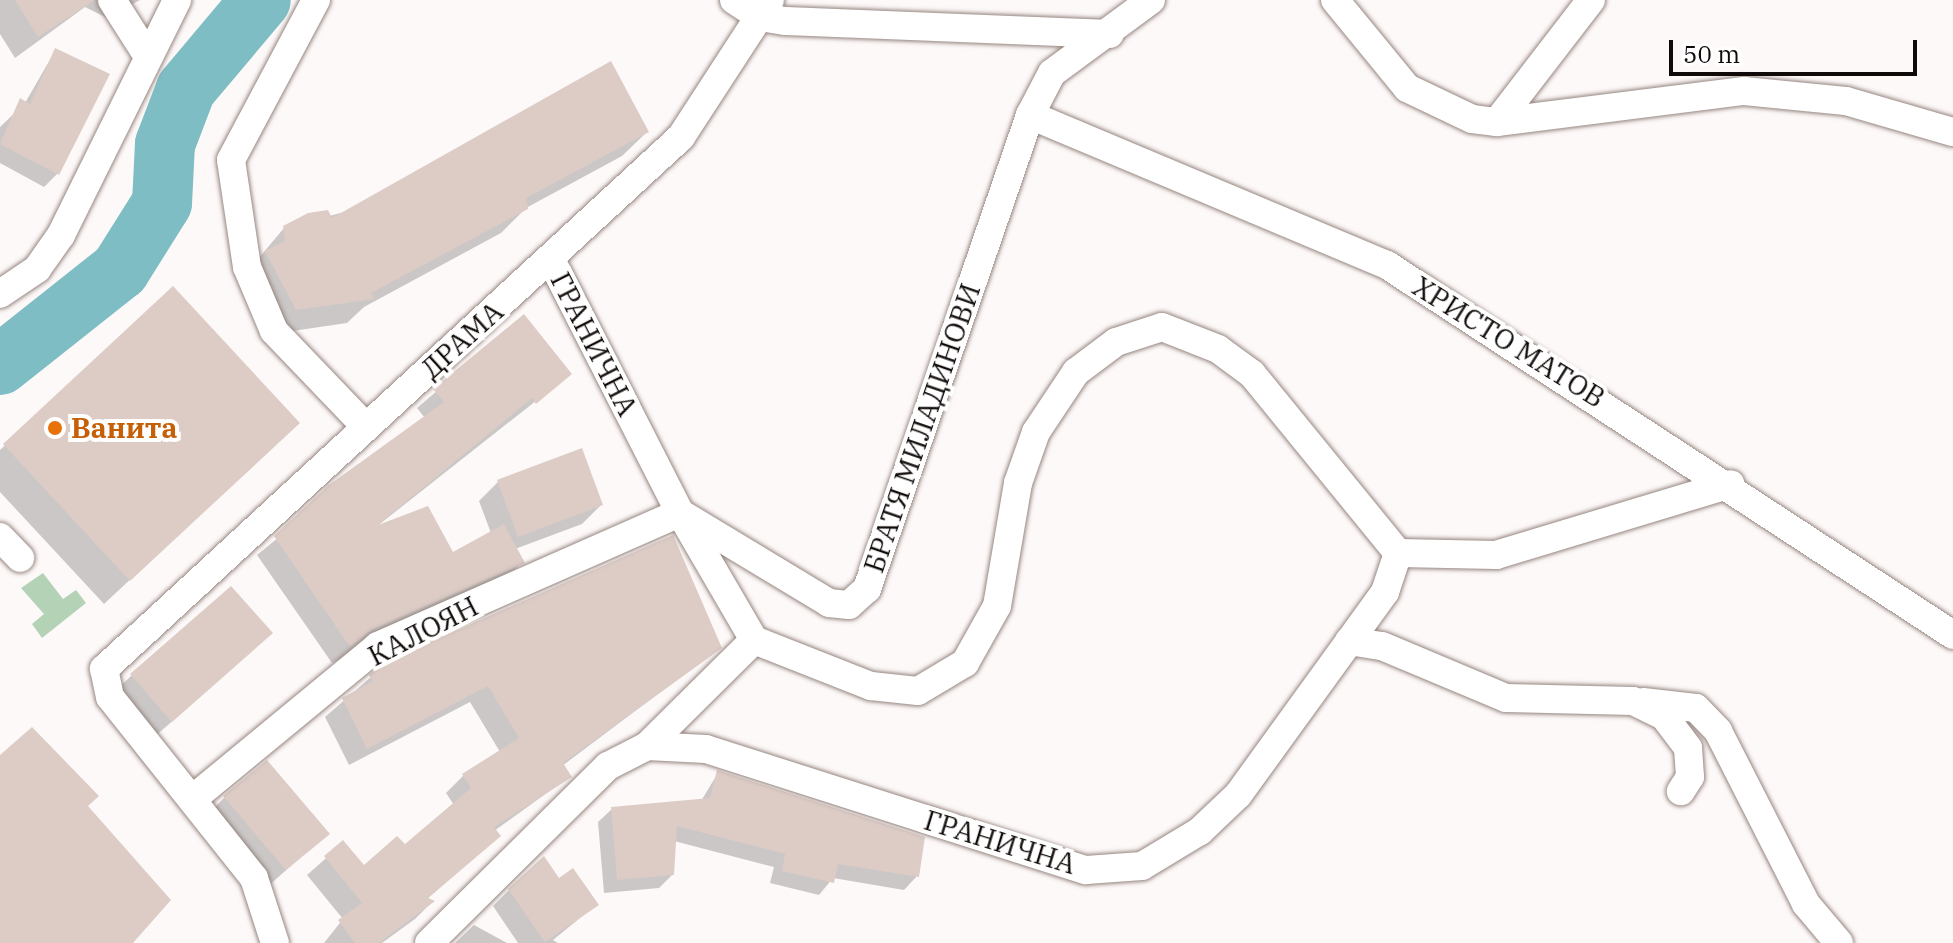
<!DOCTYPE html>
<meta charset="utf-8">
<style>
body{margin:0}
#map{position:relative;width:1953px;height:943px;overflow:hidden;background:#fdf9f8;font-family:"IBM Plex Serif",serif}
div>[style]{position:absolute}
.green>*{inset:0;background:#b3d2b6}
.shadow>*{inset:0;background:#0003}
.river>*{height:60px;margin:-30px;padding:0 30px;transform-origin:30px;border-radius:30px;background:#7ebdc4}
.building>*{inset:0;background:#ddccc6}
.roads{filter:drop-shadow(0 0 2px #968680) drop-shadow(0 0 2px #968680)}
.street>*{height:28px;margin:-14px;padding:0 14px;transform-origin:14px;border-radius:14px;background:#fff}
.dots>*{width:22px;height:22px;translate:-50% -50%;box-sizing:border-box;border:4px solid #fff;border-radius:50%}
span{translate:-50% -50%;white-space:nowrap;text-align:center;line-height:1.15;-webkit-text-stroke:8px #fff;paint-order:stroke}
.street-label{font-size:28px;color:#100b09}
.food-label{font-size:28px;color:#c56008;font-weight:700}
.left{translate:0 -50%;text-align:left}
.scale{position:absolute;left:1669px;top:40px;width:248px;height:36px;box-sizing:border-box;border:4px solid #100b09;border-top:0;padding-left:10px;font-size:24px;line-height:28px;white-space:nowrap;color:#100b09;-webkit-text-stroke:6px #fff;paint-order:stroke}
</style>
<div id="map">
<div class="green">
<i style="clip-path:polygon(0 360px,17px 377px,0 391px)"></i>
<i style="clip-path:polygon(43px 573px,63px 599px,76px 590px,86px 603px,42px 638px,32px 624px,44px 614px,21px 588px)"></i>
</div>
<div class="shadow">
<i style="clip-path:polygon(0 0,140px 0,107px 18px,85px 7px,15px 58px,0 34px)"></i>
<i style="clip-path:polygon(55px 51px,57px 174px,44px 187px,0 163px,0 127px,25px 103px)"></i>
<i style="clip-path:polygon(647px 132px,622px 156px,526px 208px,501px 233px,364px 307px,347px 323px,272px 334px,242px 278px,284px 228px)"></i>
<i style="clip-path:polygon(173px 289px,272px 447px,104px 604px,0 492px,0 450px)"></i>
<i style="clip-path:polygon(523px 317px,570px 374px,376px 527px,452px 555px,491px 533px,479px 501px,498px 482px,601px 505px,582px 524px,515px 549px,522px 562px,505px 580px,332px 663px,257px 555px,425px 418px,417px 408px)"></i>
<i style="clip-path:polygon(719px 648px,562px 766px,569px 777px,494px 831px,499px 836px,427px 899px,432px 902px,415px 919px,382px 943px,324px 943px,343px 919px,307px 875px,343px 843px,364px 868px,405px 847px,454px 805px,446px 793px,463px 776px,500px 752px,470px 702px,349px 765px,325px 717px,371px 677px)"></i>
<i style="clip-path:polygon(251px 652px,152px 739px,112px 694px,132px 675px)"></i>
<i style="clip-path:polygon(718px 773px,917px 876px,904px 890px,833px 878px,819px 895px,770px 883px,774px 867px,674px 841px,672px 875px,659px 888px,604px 893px,598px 822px,612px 809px,701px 801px)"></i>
<i style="clip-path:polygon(225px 797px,327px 834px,266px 888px,206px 816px)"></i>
<i style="clip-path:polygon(558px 881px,596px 905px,553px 940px,558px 943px,518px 943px,493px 906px,509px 890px)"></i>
<i style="clip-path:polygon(474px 925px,507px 943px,455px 943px)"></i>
</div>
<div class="river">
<i style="left:0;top:365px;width:153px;rotate:-38.4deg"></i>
<i style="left:120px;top:270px;width:79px;rotate:-57.9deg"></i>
<i style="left:162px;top:203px;width:59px;rotate:-87.1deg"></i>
<i style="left:165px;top:144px;width:59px;rotate:-69.1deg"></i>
<i style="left:186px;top:89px;width:116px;rotate:-49.9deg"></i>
</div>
<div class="building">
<i style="clip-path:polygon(15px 0,95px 0,38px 37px)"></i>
<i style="clip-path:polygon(55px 48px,110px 74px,59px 175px,0 144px,20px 98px,30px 104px)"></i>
<i style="clip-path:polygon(611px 61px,649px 132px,526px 198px,528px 209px,371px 293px,374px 299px,296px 310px,265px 251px,285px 241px,283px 226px,308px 213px,328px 210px,332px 218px)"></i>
<i style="clip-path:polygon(173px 286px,300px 423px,130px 581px,3px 444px)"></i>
<i style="clip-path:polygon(524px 314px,572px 374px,536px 404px,532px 398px,378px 525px,428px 506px,453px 552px,504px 524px,525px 563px,371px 630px,350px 647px,274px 536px,329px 485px,444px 402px,433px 389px)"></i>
<i style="clip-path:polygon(582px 448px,603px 505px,518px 537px,497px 480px)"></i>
<i style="clip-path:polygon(673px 535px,722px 648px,563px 763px,572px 777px,494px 827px,501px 836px,428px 898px,435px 901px,379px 943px,355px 943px,338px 920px,362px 903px,324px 856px,343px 840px,364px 865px,397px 836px,405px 844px,471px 788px,462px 774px,519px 738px,488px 686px,367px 749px,342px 698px,373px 681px,369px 675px,387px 661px)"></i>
<i style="clip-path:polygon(231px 586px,273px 633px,172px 722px,130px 674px)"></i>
<i style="clip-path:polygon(32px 727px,99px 796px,88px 806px,171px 900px,133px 943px,0 943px,0 755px)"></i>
<i style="clip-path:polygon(267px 760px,330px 834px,286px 870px,223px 796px)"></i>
<i style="clip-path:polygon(717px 770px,925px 837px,919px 877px,838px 864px,834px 883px,782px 871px,785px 854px,677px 826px,674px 875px,617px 880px,611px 807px,710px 798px)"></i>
<i style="clip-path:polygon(544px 856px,559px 878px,573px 868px,599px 905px,545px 942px,508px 889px)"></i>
</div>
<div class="roads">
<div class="street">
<i style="left:112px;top:0;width:65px;rotate:57.5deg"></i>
<i style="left:316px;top:0;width:181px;rotate:118deg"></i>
<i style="left:231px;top:160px;width:108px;rotate:81.5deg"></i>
<i style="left:247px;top:267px;width:69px;rotate:67.1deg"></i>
<i style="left:274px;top:331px;width:133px;rotate:46.2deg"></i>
<i style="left:734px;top:0;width:31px;rotate:33deg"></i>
<i style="left:760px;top:17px;width:26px;rotate:9deg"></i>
<i style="left:786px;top:21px;width:324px;rotate:2.3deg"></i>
<i style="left:1335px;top:0;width:114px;rotate:50.7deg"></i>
<i style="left:1407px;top:88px;width:72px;rotate:25.5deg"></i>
<i style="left:1472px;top:119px;width:25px;rotate:7deg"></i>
<i style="left:1497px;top:122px;width:249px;rotate:-7.2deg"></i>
<i style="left:1744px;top:91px;width:102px;rotate:5.6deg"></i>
<i style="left:1846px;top:101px;width:111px;rotate:16.2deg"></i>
<i style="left:1030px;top:115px;width:387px;rotate:22.8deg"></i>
<i style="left:1387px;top:265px;width:676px;rotate:33.17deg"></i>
<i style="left:1497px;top:122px;width:154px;rotate:-52.4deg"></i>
<i style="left:0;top:294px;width:45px;rotate:-34deg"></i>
<i style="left:37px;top:269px;width:42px;rotate:-54.8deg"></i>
<i style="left:61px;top:235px;width:262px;rotate:-63.7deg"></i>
<i style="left:0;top:537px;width:29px;rotate:46deg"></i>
<i style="left:754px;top:640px;width:126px;rotate:21.5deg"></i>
<i style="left:871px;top:686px;width:47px;rotate:6.1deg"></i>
<i style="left:918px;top:691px;width:55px;rotate:-30.8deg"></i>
<i style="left:965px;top:663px;width:65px;rotate:-60.7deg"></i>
<i style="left:997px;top:606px;width:125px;rotate:-80.3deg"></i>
<i style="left:1018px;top:483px;width:54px;rotate:-70.6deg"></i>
<i style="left:1036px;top:432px;width:72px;rotate:-56.3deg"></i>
<i style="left:1076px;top:372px;width:50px;rotate:-36.9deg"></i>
<i style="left:1116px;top:342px;width:48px;rotate:-18.1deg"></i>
<i style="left:1162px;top:327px;width:60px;rotate:21.4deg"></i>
<i style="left:1218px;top:349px;width:42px;rotate:36.3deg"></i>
<i style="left:1252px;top:374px;width:231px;rotate:50.8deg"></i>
<i style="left:1398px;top:553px;width:98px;rotate:1.2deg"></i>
<i style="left:1496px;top:555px;width:245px;rotate:-16.8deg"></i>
<i style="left:1349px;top:641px;width:33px;rotate:9deg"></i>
<i style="left:1382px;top:646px;width:134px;rotate:22.8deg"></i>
<i style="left:1506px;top:698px;width:127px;rotate:1.4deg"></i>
<i style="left:1633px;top:701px;width:34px;rotate:26deg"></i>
<i style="left:1664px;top:716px;width:40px;rotate:53deg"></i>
<i style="left:1688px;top:748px;width:29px;rotate:86deg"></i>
<i style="left:1690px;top:777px;width:17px;rotate:123deg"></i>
<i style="left:1643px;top:702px;width:53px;rotate:6.5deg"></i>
<i style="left:1696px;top:708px;width:32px;rotate:46deg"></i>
<i style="left:1718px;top:731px;width:194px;rotate:63deg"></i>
<i style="left:1806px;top:904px;width:51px;rotate:49.8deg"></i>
<i style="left:647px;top:746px;width:59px;rotate:2.9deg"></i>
<i style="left:706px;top:749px;width:399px;rotate:17.7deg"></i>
<i style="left:1086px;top:870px;width:56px;rotate:-4.1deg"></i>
<i style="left:1142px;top:866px;width:68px;rotate:-31.1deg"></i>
<i style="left:1200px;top:831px;width:52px;rotate:-43.5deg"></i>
<i style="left:1238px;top:795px;width:251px;rotate:-54.1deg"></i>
<i style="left:1385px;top:592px;width:41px;rotate:-71.6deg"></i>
<i style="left:195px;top:797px;width:237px;rotate:-39.5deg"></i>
<i style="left:378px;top:646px;width:330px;rotate:-23.8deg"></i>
<i style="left:680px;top:513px;width:284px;rotate:-117deg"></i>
<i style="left:275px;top:943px;width:68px;rotate:-107.9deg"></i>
<i style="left:254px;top:878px;width:231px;rotate:-128.5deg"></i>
<i style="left:110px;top:697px;width:29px;rotate:-102deg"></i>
<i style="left:104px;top:669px;width:785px;rotate:-42.68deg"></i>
<i style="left:681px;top:137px;width:163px;rotate:-57deg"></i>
<i style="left:429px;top:943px;width:252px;rotate:-44.7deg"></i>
<i style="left:608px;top:766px;width:44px;rotate:-27.1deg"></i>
<i style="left:647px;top:746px;width:151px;rotate:-44.7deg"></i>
<i style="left:754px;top:640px;width:147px;rotate:-120.2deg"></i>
<i style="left:680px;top:513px;width:174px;rotate:31.1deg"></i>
<i style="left:829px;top:603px;width:20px;rotate:6deg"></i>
<i style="left:849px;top:605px;width:24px;rotate:-42deg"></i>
<i style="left:867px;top:589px;width:501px;rotate:-71.02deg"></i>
<i style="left:1030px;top:115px;width:47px;rotate:-62.4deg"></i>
<i style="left:1052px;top:73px;width:123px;rotate:-36.4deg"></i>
</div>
</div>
<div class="dots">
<i style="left:55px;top:428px;background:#e8710a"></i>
</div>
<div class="street-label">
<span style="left:462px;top:340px;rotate:-42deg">ДРАМА</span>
<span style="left:1509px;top:342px;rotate:32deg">ХРИСТО МАТОВ</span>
<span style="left:594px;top:344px;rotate:63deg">ГРАНИЧНА</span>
<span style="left:922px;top:428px;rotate:-71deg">БРАТЯ МИЛАДИНОВИ</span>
<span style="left:423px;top:631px;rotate:-27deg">КАЛОЯН</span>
<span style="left:1000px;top:842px;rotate:17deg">ГРАНИЧНА</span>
</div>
<div class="food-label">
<span class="left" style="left:71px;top:428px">Ванита</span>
</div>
<div class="scale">50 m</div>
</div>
